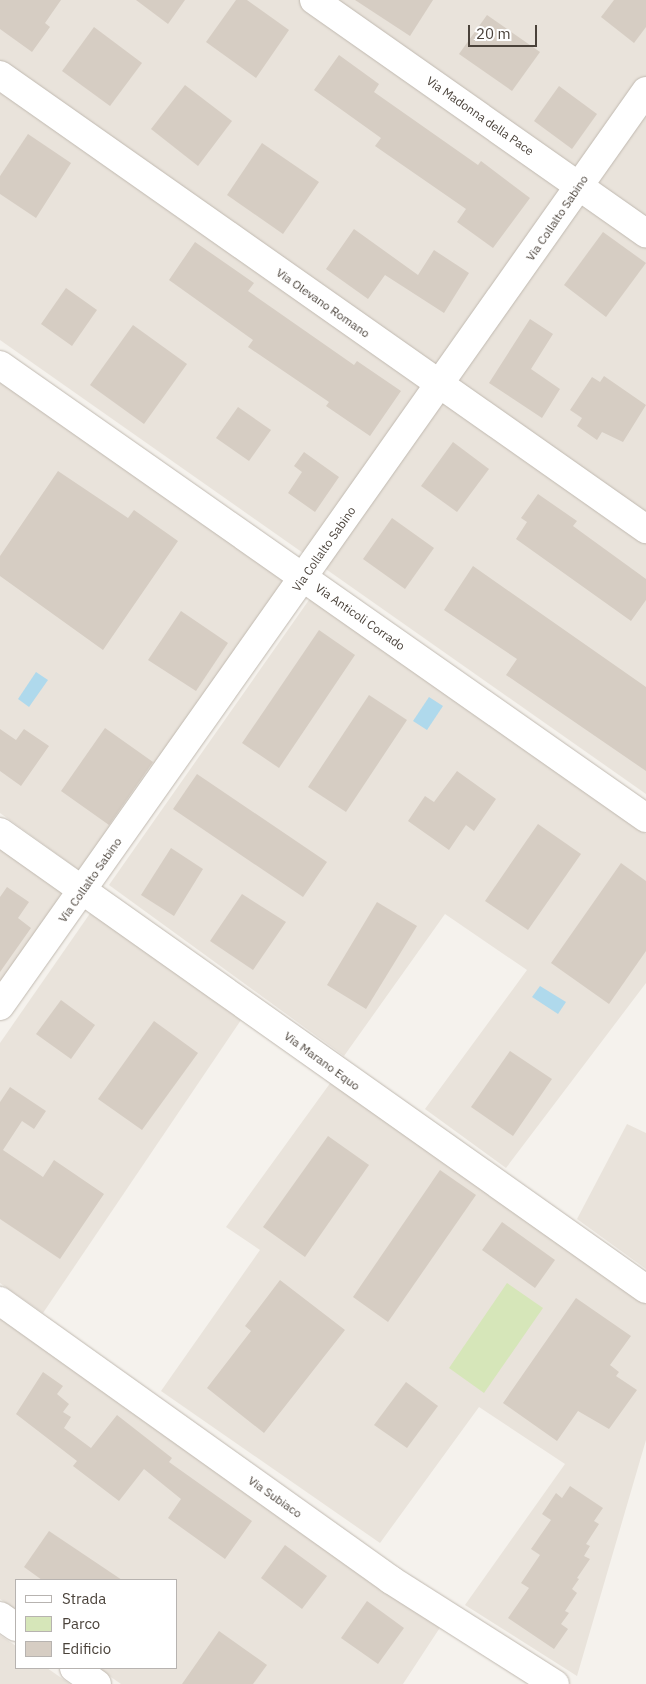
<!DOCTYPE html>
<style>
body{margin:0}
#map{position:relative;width:646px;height:1684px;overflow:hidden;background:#f5f2ed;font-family:"IBM Plex Sans",sans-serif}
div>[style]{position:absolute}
.residential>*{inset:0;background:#e9e3db}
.green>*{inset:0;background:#d6e6b9}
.water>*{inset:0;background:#afd9ec}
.building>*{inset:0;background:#d6cdc3}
.roads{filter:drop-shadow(0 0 1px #c0b9b0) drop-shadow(0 0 1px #c0b9b0)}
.street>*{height:28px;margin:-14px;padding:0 14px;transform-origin:14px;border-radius:14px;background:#fff}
span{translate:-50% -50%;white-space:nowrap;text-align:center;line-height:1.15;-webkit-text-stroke:4px #fff;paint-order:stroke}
.street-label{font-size:12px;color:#4a423a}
.legend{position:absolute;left:15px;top:1579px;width:162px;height:90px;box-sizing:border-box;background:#fff;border:1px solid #b7b3b0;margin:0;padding:6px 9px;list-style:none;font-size:15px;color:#4a423a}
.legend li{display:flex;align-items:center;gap:10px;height:25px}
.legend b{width:25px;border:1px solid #b7b3b0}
.scale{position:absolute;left:468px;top:25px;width:69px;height:22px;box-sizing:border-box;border:2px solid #4a423a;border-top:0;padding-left:6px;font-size:15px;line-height:18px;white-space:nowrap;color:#4a423a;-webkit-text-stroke:4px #fff;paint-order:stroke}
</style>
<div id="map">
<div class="residential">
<i style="clip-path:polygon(0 0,646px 0,646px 794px,0 340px)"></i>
<i style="clip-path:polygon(0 380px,286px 580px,79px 870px,0 813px)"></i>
<i style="clip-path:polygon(311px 597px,646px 834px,646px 983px,506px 1168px,425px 1109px,527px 970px,445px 914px,344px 1056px,109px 885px)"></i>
<i style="clip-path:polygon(0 849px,64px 893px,0 983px)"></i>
<i style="clip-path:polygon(91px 912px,241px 1020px,43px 1313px,0 1283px,0 1043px)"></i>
<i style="clip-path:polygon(331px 1082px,646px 1304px,646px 1440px,577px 1676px,465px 1605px,565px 1464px,479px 1407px,380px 1543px,161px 1391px,260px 1250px,226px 1227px)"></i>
<i style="clip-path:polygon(627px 1124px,646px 1133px,646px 1269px,577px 1219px)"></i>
<i style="clip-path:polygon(0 1315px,441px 1626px,403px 1684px,121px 1684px,98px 1668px,176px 1668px,176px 1580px,16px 1580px,16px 1610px,0 1599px)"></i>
<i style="clip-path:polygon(0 1635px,16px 1646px,16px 1668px,47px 1668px,70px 1684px,0 1684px)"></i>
</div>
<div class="green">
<i style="clip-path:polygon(507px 1283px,543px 1308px,484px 1393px,449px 1368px)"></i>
</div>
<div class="water">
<i style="clip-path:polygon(36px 672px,48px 680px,29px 707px,18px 699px)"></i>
<i style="clip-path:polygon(429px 697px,443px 706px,427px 730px,413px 721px)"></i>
<i style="clip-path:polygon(540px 986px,566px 1002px,558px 1014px,532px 997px)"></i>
</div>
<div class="building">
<i style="clip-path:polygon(0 0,61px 0,45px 23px,50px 27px,32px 52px,0 29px)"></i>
<i style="clip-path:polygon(136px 0,185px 0,168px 24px)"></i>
<i style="clip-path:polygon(236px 0,247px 0,289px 30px,256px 78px,206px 42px)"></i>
<i style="clip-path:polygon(355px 0,433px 0,410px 36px)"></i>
<i style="clip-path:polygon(614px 0,646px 0,646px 27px,634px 43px,601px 17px)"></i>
<i style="clip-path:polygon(487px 15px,540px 52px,512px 91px,459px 54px)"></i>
<i style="clip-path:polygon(94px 27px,142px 63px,110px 106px,62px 71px)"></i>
<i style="clip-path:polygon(339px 55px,379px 84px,374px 92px,478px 165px,481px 161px,530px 198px,493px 248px,457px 222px,466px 209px,375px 146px,381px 138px,314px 90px)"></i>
<i style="clip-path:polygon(185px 85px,232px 121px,198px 166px,151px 129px)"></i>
<i style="clip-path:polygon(559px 86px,597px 114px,572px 149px,534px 121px)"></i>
<i style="clip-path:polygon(28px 134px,71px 163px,36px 218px,0 194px,0 176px)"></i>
<i style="clip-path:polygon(262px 143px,319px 182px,283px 234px,227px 195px)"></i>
<i style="clip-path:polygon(354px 229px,418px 275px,434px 250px,469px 273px,444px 313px,385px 275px,368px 299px,326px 269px)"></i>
<i style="clip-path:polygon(603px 232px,646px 263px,606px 317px,564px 285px)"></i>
<i style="clip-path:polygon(195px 242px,254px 283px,248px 291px,354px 365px,357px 361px,401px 391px,370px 436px,326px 406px,329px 402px,248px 347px,253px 340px,169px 280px)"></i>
<i style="clip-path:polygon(66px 288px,97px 310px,72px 346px,41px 324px)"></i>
<i style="clip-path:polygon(530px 319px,553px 334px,531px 369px,560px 389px,542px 418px,489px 383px)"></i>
<i style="clip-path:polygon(133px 325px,187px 364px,144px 424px,90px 385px)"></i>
<i style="clip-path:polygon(604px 376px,646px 405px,623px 442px,602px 432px,597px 440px,577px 426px,582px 418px,570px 410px,592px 377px,600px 382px)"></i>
<i style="clip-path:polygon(238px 407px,271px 430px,249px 461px,216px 438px)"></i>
<i style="clip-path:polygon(453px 442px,489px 469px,457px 512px,421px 486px)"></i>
<i style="clip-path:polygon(304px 452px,339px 477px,315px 512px,288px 493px,302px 472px,294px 466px)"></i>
<i style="clip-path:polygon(58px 471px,128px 518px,134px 510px,178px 541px,103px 650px,0 576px,0 556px)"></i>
<i style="clip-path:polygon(538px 494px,577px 521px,573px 526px,646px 579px,646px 600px,631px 621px,516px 539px,527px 522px,521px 518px)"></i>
<i style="clip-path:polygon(392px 518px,434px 548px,405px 589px,363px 559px)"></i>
<i style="clip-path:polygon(473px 566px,646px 687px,646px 771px,506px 675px,517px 659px,444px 610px)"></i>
<i style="clip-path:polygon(181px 611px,228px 643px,196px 691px,148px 660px)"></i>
<i style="clip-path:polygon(319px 630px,355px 655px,279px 768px,242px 743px)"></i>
<i style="clip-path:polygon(369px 695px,407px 720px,346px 812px,308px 787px)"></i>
<i style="clip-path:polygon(105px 728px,153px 762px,109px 825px,61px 791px)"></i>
<i style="clip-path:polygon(0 729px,16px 740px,24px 729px,49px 746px,21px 786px,0 771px)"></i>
<i style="clip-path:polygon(457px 771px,496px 799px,474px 831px,466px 825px,449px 850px,408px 821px,425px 796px,434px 802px)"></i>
<i style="clip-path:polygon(197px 774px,327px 862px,303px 897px,173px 809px)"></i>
<i style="clip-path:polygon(538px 824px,581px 854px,528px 930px,485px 901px)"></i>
<i style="clip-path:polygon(171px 848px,203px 869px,174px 916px,141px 895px)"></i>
<i style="clip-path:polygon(621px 863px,646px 881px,646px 951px,609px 1004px,551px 963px)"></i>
<i style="clip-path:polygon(7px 887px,29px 902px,18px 918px,31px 928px,0 972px,0 897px)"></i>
<i style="clip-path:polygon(242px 894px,286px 922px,253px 970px,210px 941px)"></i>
<i style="clip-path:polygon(377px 902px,417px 926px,366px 1009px,327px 985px)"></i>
<i style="clip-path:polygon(61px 1000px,95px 1025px,71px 1059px,36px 1034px)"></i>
<i style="clip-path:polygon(154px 1021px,198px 1053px,142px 1130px,98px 1099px)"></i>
<i style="clip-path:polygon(510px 1051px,552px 1079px,513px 1136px,471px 1107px)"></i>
<i style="clip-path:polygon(10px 1087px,46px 1111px,34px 1129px,22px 1121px,3px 1150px,43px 1177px,54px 1160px,104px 1194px,60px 1259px,0 1219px,0 1102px)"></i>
<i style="clip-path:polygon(328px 1136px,369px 1165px,305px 1257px,263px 1227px)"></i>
<i style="clip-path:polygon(440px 1170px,476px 1195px,388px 1322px,353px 1297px)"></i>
<i style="clip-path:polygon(502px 1222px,555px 1260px,535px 1288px,482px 1250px)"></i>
<i style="clip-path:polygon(280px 1280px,345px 1330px,264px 1433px,207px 1388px,251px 1331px,245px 1326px)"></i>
<i style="clip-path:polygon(576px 1298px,631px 1336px,610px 1365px,619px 1372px,616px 1376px,637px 1390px,609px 1429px,578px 1411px,557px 1441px,503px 1403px)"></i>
<i style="clip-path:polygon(43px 1372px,63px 1386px,57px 1394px,69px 1404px,63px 1412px,71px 1417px,64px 1428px,91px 1448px,117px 1415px,172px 1458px,169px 1462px,252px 1521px,225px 1559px,168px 1518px,181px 1499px,144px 1469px,119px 1501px,73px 1466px,77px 1461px,16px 1414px)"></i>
<i style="clip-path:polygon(406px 1382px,438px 1406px,407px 1448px,374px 1425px)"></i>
<i style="clip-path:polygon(570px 1486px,603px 1508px,594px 1521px,599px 1524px,586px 1544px,590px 1546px,584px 1556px,590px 1559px,577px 1578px,579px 1579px,572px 1589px,577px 1593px,565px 1611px,569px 1613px,561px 1624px,568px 1629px,554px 1649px,508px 1618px,529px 1588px,521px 1583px,540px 1555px,531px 1549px,551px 1520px,542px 1514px,556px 1493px,562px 1498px)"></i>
<i style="clip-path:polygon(49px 1531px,122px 1580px,42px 1580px,24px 1567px)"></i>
<i style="clip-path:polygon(285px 1545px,327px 1576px,302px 1609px,261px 1578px)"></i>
<i style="clip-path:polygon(367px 1601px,404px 1628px,378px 1664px,341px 1638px)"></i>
<i style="clip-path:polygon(219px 1631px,267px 1665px,253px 1684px,182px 1684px)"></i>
</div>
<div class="roads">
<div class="street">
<i style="left:314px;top:0;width:406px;rotate:35.1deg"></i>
<i style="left:0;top:75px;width:790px;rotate:35.1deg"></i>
<i style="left:0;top:365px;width:789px;rotate:35.04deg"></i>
<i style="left:0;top:832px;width:791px;rotate:35.28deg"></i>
<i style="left:0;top:1006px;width:1120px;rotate:-54.78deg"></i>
<i style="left:0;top:1301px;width:480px;rotate:35.5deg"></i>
<i style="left:391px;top:1580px;width:194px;rotate:32.4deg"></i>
<i style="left:0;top:1616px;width:19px;rotate:35deg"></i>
<i style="left:74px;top:1668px;width:28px;rotate:35deg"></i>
</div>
</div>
<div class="street-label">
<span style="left:480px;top:116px;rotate:35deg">Via Madonna della Pace</span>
<span style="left:557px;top:218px;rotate:-56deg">Via Collalto Sabino</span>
<span style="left:323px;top:303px;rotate:35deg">Via Olevano Romano</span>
<span style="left:324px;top:549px;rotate:-55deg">Via Collalto Sabino</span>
<span style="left:360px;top:617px;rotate:35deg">Via Anticoli Corrado</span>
<span style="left:90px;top:880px;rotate:-55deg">Via Collalto Sabino</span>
<span style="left:322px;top:1061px;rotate:36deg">Via Marano Equo</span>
<span style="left:275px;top:1497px;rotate:35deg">Via Subiaco</span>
</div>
<ul class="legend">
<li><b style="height:6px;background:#fff"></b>Strada</li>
<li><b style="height:14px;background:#d6e6b9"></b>Parco</li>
<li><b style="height:14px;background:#d6cdc3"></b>Edificio</li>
</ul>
<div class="scale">20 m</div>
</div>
